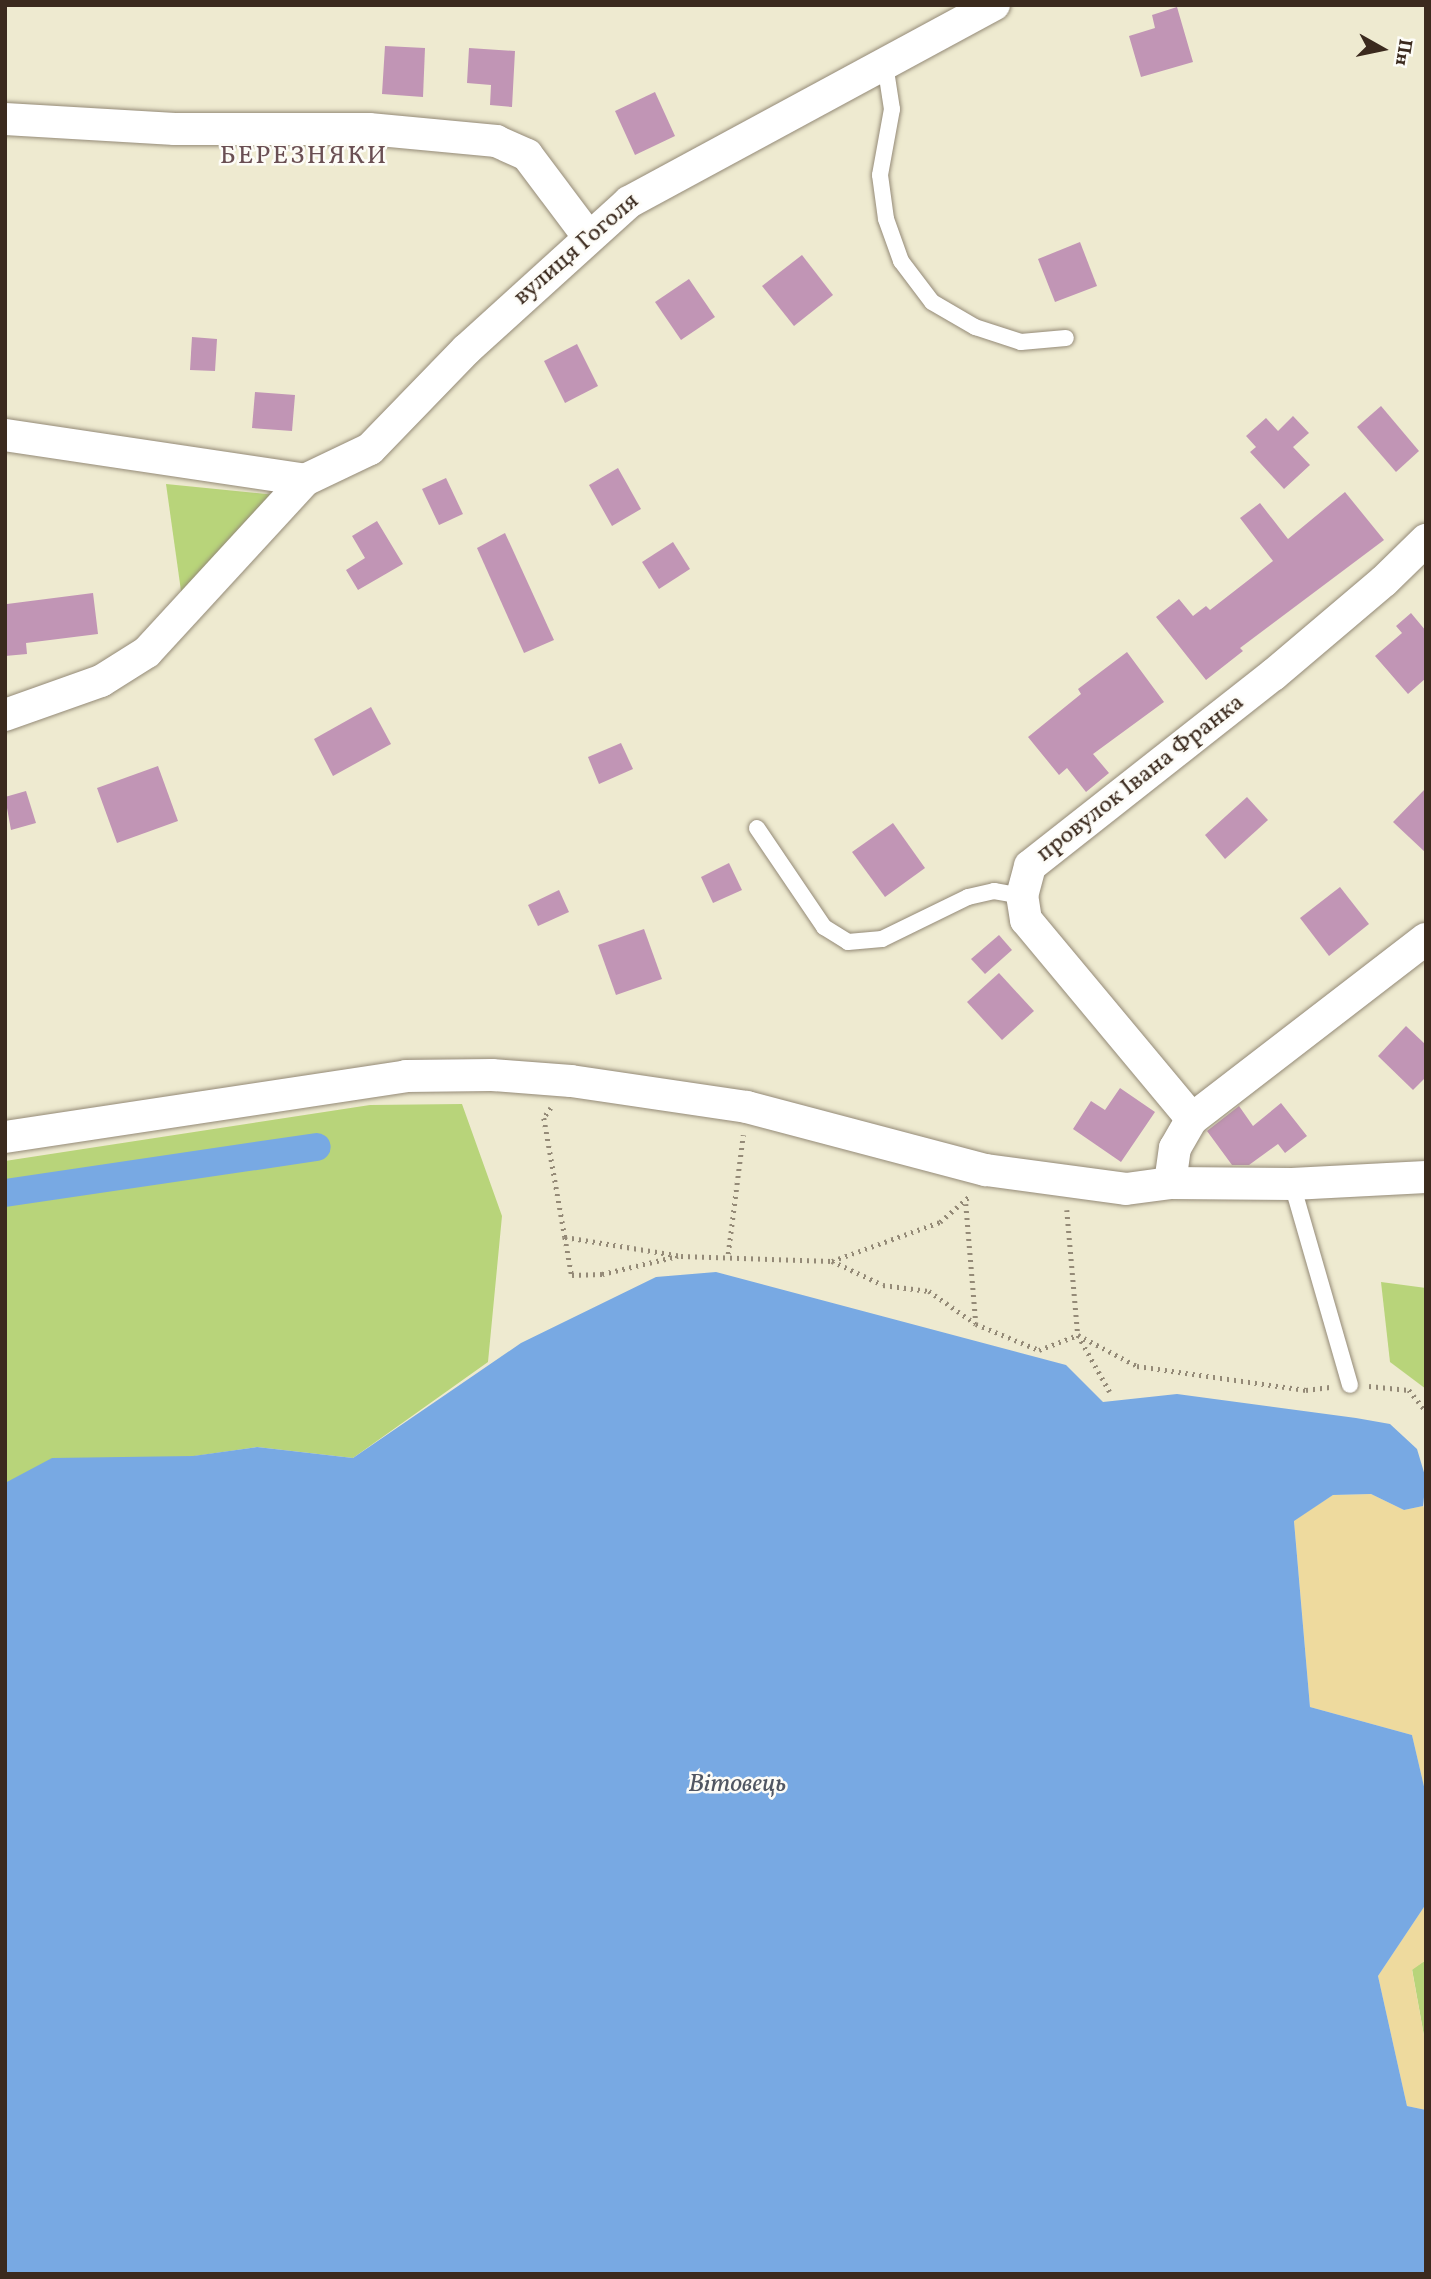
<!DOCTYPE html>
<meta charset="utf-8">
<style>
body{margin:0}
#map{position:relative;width:1431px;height:2279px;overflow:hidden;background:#eeead0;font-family:Vollkorn,serif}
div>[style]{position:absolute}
.green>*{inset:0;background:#b8d47a}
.sand>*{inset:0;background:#eeda9e}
.water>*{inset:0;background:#78a9e3}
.canal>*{height:28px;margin:-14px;padding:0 14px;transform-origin:14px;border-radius:14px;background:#78a9e3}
.building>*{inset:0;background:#c195b5}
.path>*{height:4.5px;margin-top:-2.25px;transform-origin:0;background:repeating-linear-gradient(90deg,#948a77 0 2px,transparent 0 7px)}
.roads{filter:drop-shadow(0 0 2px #948a77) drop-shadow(0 0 2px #948a77)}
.service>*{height:16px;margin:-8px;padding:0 8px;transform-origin:8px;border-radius:8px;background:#fff}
.minor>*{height:32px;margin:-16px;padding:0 16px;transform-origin:16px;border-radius:16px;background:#fff}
span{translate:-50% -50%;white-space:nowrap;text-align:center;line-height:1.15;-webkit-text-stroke:5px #fdfcf7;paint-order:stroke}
.street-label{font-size:24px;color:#3b2a1e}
.neighbourhood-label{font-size:26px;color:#6a4f53;letter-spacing:2px}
.water-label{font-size:26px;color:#505663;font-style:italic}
.frame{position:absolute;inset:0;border:7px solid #3b2a1e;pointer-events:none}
.north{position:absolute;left:1347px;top:14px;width:70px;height:70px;-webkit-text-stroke:5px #fdfcf7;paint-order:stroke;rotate:99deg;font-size:19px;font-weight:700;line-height:28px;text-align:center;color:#3b2a1e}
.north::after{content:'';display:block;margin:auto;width:24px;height:32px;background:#3b2a1e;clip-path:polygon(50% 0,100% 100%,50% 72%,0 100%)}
</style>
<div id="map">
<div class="green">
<i style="clip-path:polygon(166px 484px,276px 495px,182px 598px)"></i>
<i style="clip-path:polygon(462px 1104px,502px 1216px,488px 1362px,353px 1458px,257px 1447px,5px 1483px,5px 1161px,370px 1105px)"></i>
<i style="clip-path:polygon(1381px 1282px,1426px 1288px,1426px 1389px,1390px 1362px)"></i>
<i style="clip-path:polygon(1426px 1960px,1426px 2047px,1412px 1969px)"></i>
</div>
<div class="sand">
<i style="clip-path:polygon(1371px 1494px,1404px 1510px,1423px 1506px,1426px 1512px,1426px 1795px,1412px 1735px,1310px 1707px,1294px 1520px,1333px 1495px)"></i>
<i style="clip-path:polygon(1426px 1904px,1426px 1960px,1412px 1970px,1426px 2047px,1426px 2110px,1407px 2106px,1378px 1976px)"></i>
</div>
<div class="water">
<i style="clip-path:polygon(716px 1272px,1066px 1365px,1103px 1402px,1177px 1394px,1356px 1418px,1390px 1424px,1417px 1449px,1426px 1479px,1423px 1506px,1404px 1510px,1371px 1494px,1333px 1495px,1294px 1521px,1310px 1707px,1412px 1735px,1426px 1795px,1426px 1904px,1378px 1976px,1407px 2106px,1426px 2110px,1426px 2274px,5px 2274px,5px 1483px,52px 1458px,193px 1456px,257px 1447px,353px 1458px,521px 1343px,656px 1277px)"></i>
</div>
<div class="canal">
<i style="left:5px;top:1193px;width:315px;rotate:-8.4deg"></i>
</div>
<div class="building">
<i style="clip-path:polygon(1177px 7px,1193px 62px,1141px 77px,1129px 36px,1155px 28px,1152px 15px)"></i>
<i style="clip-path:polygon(385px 46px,425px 48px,423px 97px,382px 94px)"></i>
<i style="clip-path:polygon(469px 48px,515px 51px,512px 107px,490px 105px,491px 85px,467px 83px)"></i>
<i style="clip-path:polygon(655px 92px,675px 136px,635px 155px,615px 111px)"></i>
<i style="clip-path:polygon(1080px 242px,1097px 286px,1055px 302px,1038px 259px)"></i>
<i style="clip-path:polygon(802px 255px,833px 295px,794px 326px,762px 286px)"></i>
<i style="clip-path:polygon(689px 279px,715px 317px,681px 340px,655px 302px)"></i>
<i style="clip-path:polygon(192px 337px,217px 339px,215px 371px,190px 370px)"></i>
<i style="clip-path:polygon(577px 344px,598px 386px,565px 403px,544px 361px)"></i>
<i style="clip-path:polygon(255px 392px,295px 395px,292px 431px,252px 428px)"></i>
<i style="clip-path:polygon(1381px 406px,1419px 451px,1396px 472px,1357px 427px)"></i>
<i style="clip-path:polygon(1293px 416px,1309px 433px,1293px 447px,1310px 465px,1284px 489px,1250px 452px,1256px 447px,1246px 436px,1266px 418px,1278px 431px)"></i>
<i style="clip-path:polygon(618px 468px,641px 509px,612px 526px,589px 485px)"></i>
<i style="clip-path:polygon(446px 478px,463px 514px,439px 525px,422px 489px)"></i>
<i style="clip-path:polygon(1345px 492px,1384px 540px,1240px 648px,1243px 651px,1206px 680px,1156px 617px,1179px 599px,1193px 616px,1206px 606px,1210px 610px,1273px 561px,1240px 518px,1260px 503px,1288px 539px)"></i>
<i style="clip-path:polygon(377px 521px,403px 564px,358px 590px,346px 570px,365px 558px,352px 536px)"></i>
<i style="clip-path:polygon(505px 533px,554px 640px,524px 653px,477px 548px)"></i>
<i style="clip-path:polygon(673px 542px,690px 569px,659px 589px,642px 562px)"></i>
<i style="clip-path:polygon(93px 593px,98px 634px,26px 643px,27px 654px,5px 656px,7px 604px)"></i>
<i style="clip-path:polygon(1411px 613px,1426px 631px,1426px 678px,1408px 694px,1375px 656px,1402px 633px,1396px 626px)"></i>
<i style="clip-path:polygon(1127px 652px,1164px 702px,1093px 754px,1109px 773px,1086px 792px,1067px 768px,1059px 775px,1028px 737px,1081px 694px,1078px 689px)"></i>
<i style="clip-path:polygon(371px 707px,391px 744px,333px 776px,314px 739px)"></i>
<i style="clip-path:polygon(621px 743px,633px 769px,599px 784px,588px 757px)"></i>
<i style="clip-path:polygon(158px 766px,178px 821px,117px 843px,97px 788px)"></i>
<i style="clip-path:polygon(1426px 788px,1426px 853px,1393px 822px)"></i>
<i style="clip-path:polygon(26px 791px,36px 823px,11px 830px,5px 797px)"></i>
<i style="clip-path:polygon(1247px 797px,1268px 820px,1225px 859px,1205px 835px)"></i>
<i style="clip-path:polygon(893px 823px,925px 868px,885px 897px,852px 852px)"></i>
<i style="clip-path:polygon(729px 863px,742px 890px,713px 903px,701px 877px)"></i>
<i style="clip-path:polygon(1340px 887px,1369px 924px,1329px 956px,1300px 918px)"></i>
<i style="clip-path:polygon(559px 890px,569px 912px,538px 926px,528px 905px)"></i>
<i style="clip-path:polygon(644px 929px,662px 979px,616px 995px,598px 945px)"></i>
<i style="clip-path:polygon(999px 935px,1012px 950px,985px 974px,971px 959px)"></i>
<i style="clip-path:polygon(999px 973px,1034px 1011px,1002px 1040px,967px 1002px)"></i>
<i style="clip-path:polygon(1406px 1026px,1426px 1045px,1426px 1077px,1413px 1090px,1378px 1056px)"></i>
<i style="clip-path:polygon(1120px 1088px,1155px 1112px,1121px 1162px,1073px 1129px,1091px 1101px,1105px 1110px)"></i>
<i style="clip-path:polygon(1281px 1103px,1307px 1136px,1285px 1153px,1278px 1144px,1249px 1165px,1232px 1165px,1207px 1131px,1239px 1106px,1253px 1126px)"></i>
</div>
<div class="path">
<i style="left:551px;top:1108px;width:12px;rotate:125deg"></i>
<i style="left:544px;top:1118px;width:121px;rotate:80deg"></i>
<i style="left:565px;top:1237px;width:118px;rotate:9.3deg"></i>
<i style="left:681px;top:1256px;width:151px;rotate:1.9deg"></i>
<i style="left:832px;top:1261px;width:115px;rotate:-19.9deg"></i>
<i style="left:940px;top:1222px;width:41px;rotate:-41.1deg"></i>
<i style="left:966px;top:1204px;width:120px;rotate:85.2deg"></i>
<i style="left:1067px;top:1210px;width:125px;rotate:85deg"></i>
<i style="left:1078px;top:1335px;width:65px;rotate:60.7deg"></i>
<i style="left:565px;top:1237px;width:39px;rotate:80deg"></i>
<i style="left:572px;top:1275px;width:30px;rotate:-2deg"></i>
<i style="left:602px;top:1274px;width:78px;rotate:-13.3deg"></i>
<i style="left:728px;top:1254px;width:120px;rotate:-82.8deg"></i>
<i style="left:832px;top:1261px;width:56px;rotate:25.2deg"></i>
<i style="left:883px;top:1285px;width:46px;rotate:7.4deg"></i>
<i style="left:929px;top:1291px;width:57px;rotate:35.1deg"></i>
<i style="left:976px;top:1324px;width:68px;rotate:22.4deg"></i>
<i style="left:1039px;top:1350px;width:42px;rotate:-21deg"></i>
<i style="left:1078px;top:1335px;width:67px;rotate:27.7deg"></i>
<i style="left:1137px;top:1366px;width:171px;rotate:8.1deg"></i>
<i style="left:1306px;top:1390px;width:26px;rotate:-7deg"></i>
<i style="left:1369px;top:1386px;width:40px;rotate:5.7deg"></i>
<i style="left:1409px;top:1390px;width:27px;rotate:51deg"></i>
</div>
<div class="roads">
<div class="service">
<i style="left:885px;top:64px;width:46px;rotate:81.2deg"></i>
<i style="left:892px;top:109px;width:67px;rotate:100.3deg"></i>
<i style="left:880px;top:175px;width:44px;rotate:82.2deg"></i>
<i style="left:886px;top:219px;width:45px;rotate:70.3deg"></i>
<i style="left:901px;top:261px;width:51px;rotate:52.9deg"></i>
<i style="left:932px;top:302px;width:50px;rotate:30.2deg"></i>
<i style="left:975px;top:327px;width:48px;rotate:18.1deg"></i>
<i style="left:1021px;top:342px;width:45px;rotate:-5.1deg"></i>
<i style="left:757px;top:828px;width:120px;rotate:55.9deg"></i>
<i style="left:824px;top:927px;width:28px;rotate:32deg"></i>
<i style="left:848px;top:942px;width:34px;rotate:-5deg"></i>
<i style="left:882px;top:939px;width:96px;rotate:-26deg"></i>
<i style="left:968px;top:897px;width:27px;rotate:-13deg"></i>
<i style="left:994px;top:891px;width:28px;rotate:10deg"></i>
<i style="left:1292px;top:1184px;width:209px;rotate:73.9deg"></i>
</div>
<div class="minor">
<i style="left:5px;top:119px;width:170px;rotate:3.4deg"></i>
<i style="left:175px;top:129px;width:194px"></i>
<i style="left:369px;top:129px;width:128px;rotate:5.4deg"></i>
<i style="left:496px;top:141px;width:34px;rotate:24deg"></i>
<i style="left:527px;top:155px;width:100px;rotate:53.1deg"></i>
<i style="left:5px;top:435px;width:303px;rotate:8.5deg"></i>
<i style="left:5px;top:715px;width:102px;rotate:-19.5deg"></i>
<i style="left:101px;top:681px;width:54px;rotate:-32.2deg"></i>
<i style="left:147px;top:652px;width:234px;rotate:-47.4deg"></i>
<i style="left:305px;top:480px;width:72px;rotate:-25.5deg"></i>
<i style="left:370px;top:449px;width:139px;rotate:-45.9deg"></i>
<i style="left:467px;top:349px;width:219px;rotate:-42.2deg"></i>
<i style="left:629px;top:202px;width:415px;rotate:-28.4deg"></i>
<i style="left:1192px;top:1119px;width:259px;rotate:-129.8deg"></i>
<i style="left:1026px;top:920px;width:24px;rotate:-99deg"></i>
<i style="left:1022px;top:896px;width:31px;rotate:-75deg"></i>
<i style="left:1030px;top:866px;width:309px;rotate:-38.2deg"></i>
<i style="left:1273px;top:675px;width:145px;rotate:-40.3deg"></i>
<i style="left:1384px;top:581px;width:59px;rotate:-44.3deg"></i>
<i style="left:5px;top:1137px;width:406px;rotate:-8.6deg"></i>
<i style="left:406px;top:1076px;width:86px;rotate:-0.7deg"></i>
<i style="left:492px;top:1075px;width:79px;rotate:4.3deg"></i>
<i style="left:571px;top:1081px;width:178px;rotate:8.4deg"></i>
<i style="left:747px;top:1107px;width:247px;rotate:14.8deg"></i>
<i style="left:986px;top:1170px;width:141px;rotate:7.7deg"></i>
<i style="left:1126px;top:1189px;width:44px;rotate:-7.8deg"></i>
<i style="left:1170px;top:1183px;width:122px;rotate:0.5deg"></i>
<i style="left:1292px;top:1184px;width:134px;rotate:-3deg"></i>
<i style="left:1170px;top:1183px;width:35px;rotate:-82deg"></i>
<i style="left:1175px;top:1148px;width:34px;rotate:-60deg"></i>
<i style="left:1192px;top:1119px;width:295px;rotate:-37.6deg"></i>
</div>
</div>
<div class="street-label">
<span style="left:577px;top:250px;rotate:-41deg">вулиця Гоголя</span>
<span style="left:1141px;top:779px;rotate:-38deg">провулок Івана Франка</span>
</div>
<div class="neighbourhood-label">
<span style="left:304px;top:157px">БЕРЕЗНЯКИ</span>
</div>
<div class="water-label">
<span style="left:737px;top:1785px">Вітовець</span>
</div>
<div class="frame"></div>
<div class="north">Пн</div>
</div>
